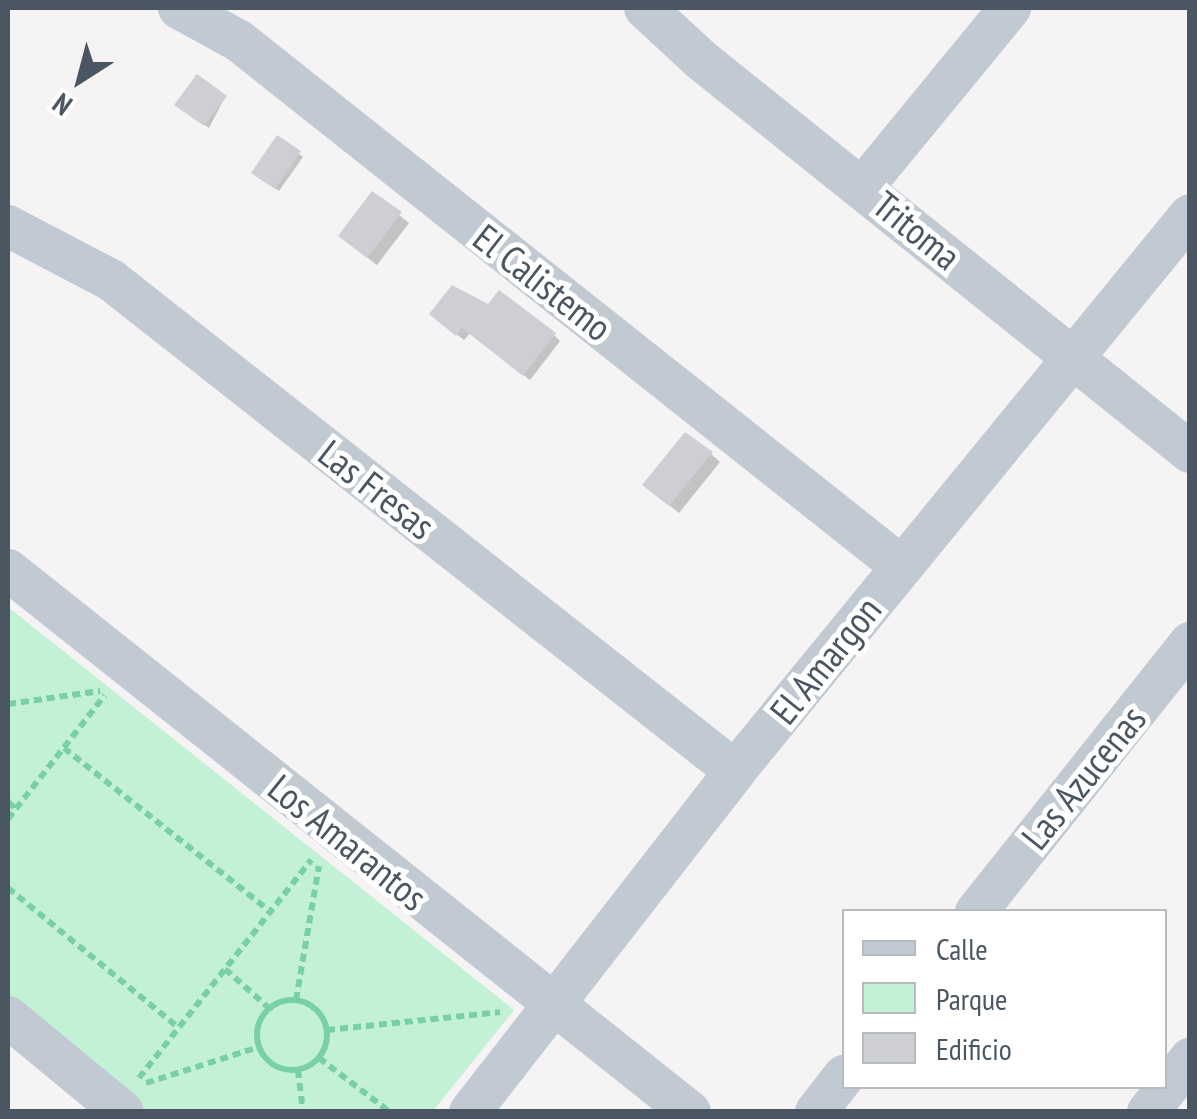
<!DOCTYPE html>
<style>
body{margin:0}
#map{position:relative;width:1197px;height:1119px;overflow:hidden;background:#f5f3f3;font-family:"PT Sans Narrow",sans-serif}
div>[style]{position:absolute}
.green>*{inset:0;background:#c3f1d5}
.shadow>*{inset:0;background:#0003}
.building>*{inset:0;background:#cdcfd5}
.path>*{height:6px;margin-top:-3px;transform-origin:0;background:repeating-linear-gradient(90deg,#7ad0a6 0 8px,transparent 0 13px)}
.path>.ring{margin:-3px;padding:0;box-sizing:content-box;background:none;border:6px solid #7ad0a6;border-radius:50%}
.minor>*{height:42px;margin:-21px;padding:0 21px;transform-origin:21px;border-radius:21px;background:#c1cad2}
span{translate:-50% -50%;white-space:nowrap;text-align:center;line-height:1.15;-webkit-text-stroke:10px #fff;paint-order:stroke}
.street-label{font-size:38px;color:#4a5661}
.frame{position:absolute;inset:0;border:10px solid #4a5661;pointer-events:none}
.legend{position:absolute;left:842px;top:909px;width:325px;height:180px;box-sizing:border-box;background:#fff;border:2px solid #b7bbc0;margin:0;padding:12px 18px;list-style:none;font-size:30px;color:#4a5661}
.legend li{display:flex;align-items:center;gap:20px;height:50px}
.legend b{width:50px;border:2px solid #b7bbc0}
.north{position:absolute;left:30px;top:30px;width:100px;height:100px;-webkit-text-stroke:8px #fff;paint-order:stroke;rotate:216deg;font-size:28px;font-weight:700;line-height:40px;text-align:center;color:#4a5661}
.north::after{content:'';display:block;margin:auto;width:35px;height:45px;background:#4a5661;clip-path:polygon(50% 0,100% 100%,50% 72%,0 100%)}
</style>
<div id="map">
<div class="green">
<i style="clip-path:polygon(8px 607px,514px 1010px,433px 1111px,137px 1111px,8px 1006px)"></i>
</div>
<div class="shadow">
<i style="clip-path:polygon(225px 97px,209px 128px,181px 108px)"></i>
<i style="clip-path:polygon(278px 139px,303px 157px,279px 191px,258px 176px)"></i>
<i style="clip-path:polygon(373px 194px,409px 223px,377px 265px,350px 244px)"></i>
<i style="clip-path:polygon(438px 320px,554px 335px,560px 341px,530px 380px,470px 333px,464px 340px)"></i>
<i style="clip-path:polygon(711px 454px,720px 462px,679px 513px,654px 493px)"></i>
</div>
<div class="building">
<i style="clip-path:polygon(197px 74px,227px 96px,204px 126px,174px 105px)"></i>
<i style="clip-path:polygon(277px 135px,301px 151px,275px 189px,251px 173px)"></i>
<i style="clip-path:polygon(372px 191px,402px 212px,367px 258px,338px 236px)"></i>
<i style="clip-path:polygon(452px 285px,488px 304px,499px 290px,556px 333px,523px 376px,462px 328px,456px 336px,429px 314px)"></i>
<i style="clip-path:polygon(685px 432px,713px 452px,669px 506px,642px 485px)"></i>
</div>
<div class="path">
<i style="left:8px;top:704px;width:93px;rotate:-8deg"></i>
<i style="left:64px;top:748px;width:264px;rotate:38.4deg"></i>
<i style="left:8px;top:802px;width:11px;rotate:41deg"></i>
<i style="left:8px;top:819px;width:157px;rotate:-52deg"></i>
<i style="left:8px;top:888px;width:220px;rotate:39.3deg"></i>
<i style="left:225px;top:969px;width:59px;rotate:41.6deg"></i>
<i class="ring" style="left:257px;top:1000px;width:64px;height:64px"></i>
<i style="left:296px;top:1000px;width:136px;rotate:-80.3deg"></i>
<i style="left:327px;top:1030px;width:174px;rotate:-5.9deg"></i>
<i style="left:319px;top:1058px;width:89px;rotate:37.3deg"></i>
<i style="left:298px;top:1070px;width:42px;rotate:83.2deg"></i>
<i style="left:139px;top:1078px;width:278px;rotate:-51.7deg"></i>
<i style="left:146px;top:1083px;width:119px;rotate:-17.7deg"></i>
</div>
<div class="minor">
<i style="left:179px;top:8px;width:68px;rotate:28.8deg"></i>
<i style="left:239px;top:41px;width:845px;rotate:38.42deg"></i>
<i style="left:645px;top:8px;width:75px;rotate:42.8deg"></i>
<i style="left:700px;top:59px;width:628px;rotate:38.73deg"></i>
<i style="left:863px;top:187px;width:232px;rotate:-50.6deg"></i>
<i style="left:8px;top:226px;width:116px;rotate:27.7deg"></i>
<i style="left:111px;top:280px;width:794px;rotate:38.2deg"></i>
<i style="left:8px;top:570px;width:871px;rotate:38.47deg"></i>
<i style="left:976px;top:912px;width:344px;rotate:-51.5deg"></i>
<i style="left:8px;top:1017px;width:149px;rotate:39.6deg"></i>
<i style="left:470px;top:1112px;width:432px;rotate:-52.1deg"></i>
<i style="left:735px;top:771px;width:718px;rotate:-50.7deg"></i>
<i style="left:816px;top:1112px;width:46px;rotate:-52.1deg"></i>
<i style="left:1148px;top:1112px;width:68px;rotate:-51.6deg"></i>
</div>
<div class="street-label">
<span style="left:917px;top:230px;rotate:39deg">Tritoma</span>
<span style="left:543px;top:282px;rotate:38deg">El Calistemo</span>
<span style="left:377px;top:489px;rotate:38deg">Las Fresas</span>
<span style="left:825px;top:660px;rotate:-51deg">El Amargon</span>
<span style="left:1083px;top:777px;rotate:-51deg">Las Azucenas</span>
<span style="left:348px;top:842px;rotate:39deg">Los Amarantos</span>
</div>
<div class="frame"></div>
<ul class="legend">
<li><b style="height:12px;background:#c1cad2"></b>Calle</li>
<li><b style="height:28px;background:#c3f1d5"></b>Parque</li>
<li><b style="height:28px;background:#cdcfd5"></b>Edificio</li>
</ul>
<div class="north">N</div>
</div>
